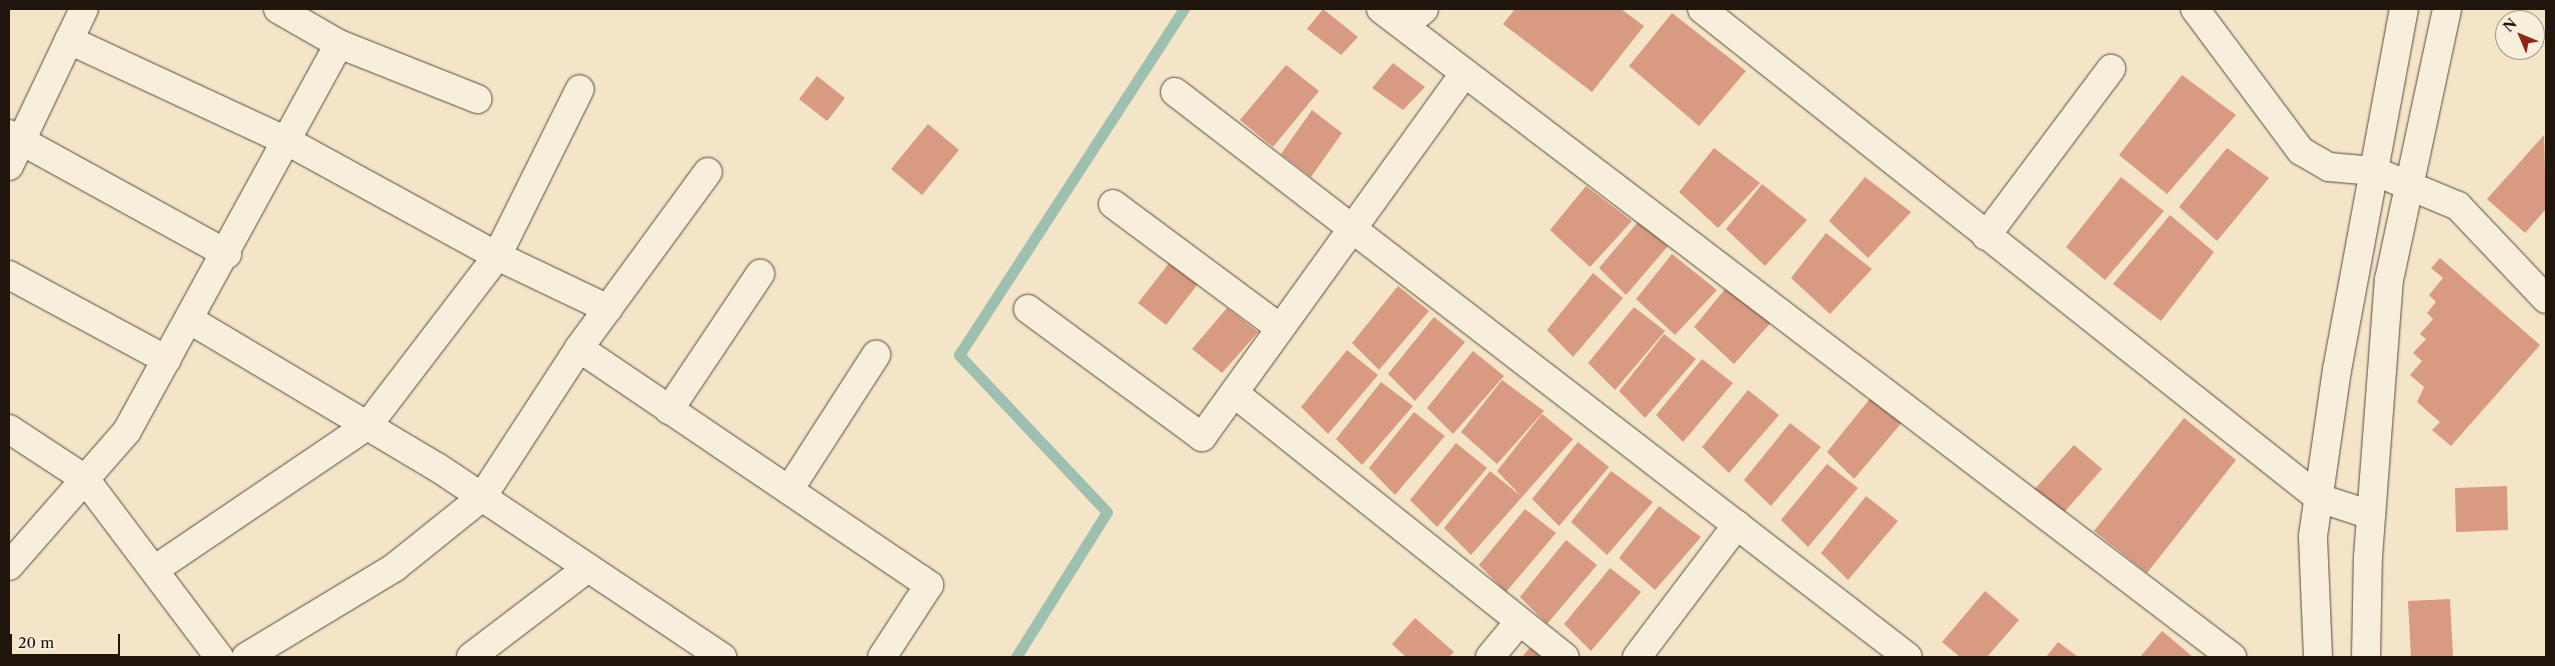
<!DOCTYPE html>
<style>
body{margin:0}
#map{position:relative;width:2555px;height:666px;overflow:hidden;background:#f4e5c9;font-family:"Libre Caslon Text",serif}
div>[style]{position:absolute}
.stream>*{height:11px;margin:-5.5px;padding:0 5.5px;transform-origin:5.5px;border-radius:5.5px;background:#9dc0b0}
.building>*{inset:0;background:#d89a81}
.roads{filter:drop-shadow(0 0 1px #54493b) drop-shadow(0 0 1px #54493b)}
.minor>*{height:28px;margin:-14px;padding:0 14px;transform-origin:14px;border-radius:14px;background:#f8eedc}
.tertiary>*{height:28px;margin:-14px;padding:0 14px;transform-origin:14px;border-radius:14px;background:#f8eedc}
span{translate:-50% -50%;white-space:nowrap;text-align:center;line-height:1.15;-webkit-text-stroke:5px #f8eedc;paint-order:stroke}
.frame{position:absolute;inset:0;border:10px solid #1f150c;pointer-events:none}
.north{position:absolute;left:2495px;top:10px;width:50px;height:50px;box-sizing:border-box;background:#f8eedc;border:1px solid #a19789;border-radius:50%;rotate:315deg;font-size:14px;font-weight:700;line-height:20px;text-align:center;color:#1f150c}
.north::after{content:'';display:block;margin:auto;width:18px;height:22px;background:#8f2418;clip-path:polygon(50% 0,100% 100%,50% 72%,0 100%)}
.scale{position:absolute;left:10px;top:634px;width:110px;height:22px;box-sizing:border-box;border:2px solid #1f150c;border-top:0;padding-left:6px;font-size:15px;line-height:18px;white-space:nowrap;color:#1f150c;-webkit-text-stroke:4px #f8eedc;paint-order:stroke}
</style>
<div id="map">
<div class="stream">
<i style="left:1016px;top:657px;width:171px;rotate:-57.9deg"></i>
<i style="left:1107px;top:512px;width:216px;rotate:-133.3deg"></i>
<i style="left:959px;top:355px;width:413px;rotate:-57deg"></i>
</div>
<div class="building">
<i style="clip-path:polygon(1323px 9px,1358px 37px,1341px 55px,1307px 29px)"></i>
<i style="clip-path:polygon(1515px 9px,1621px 9px,1644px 26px,1592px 92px,1503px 24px)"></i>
<i style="clip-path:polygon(1672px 13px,1746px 71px,1699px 126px,1629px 66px)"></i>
<i style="clip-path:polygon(1393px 63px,1425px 87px,1403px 110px,1372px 88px)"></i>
<i style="clip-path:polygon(1286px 65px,1319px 91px,1273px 147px,1240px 120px)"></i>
<i style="clip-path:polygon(2182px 75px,2236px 115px,2167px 194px,2119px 155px)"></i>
<i style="clip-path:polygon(817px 76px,845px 98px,827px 121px,799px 99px)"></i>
<i style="clip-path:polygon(1312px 110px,1342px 133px,1311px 177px,1281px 154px)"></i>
<i style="clip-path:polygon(928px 124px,959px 150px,922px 195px,891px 169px)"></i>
<i style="clip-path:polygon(2544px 135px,2546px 209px,2525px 233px,2487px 199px)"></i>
<i style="clip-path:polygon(1714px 148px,1760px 183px,1718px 228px,1679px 192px)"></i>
<i style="clip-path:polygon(2227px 148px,2269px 178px,2217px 241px,2179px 207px)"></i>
<i style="clip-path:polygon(1865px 177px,1911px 212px,1868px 258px,1829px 221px)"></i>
<i style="clip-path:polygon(2121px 177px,2164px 211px,2105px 280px,2066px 247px)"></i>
<i style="clip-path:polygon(1762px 184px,1807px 220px,1765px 266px,1726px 229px)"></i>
<i style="clip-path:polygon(1586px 186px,1632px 221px,1590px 267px,1550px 230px)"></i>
<i style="clip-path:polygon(2170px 215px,2214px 252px,2161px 321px,2113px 284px)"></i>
<i style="clip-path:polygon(1638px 222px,1668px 246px,1626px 295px,1599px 268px)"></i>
<i style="clip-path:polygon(1826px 233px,1872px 269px,1830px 314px,1791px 278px)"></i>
<i style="clip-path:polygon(1672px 254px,1717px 290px,1675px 335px,1636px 299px)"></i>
<i style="clip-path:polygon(1173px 258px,1201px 280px,1166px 325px,1138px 303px)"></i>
<i style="clip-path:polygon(2440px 258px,2540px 345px,2451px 446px,2432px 430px,2440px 422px,2417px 402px,2424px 387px,2410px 375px,2422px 361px,2413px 353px,2426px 339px,2420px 334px,2433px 319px,2427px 313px,2436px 302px,2429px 295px,2443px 278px,2431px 268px)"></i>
<i style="clip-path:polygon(1593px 273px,1623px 298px,1573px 357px,1547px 330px)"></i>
<i style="clip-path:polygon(1730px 283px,1775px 318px,1734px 364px,1694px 327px)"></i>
<i style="clip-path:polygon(1398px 286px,1429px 311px,1379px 370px,1352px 343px)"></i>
<i style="clip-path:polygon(1634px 307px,1665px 331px,1615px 390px,1588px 363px)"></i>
<i style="clip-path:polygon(1227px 308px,1258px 332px,1222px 373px,1192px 349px)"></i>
<i style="clip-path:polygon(1434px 317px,1465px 342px,1415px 401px,1388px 374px)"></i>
<i style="clip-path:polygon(1664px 334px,1696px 359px,1645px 418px,1619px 391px)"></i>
<i style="clip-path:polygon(1347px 350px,1378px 375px,1328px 434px,1301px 407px)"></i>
<i style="clip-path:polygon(1473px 351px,1504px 376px,1453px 434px,1427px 408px)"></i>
<i style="clip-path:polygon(1702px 359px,1733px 383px,1683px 442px,1656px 415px)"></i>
<i style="clip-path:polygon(1502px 380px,1544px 411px,1497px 464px,1461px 432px)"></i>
<i style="clip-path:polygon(1381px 382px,1413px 406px,1362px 465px,1336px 439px)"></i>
<i style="clip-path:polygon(1748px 390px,1779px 415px,1729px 473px,1702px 447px)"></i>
<i style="clip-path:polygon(1873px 395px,1904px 420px,1854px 479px,1827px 452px)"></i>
<i style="clip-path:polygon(1414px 412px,1445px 436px,1395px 495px,1369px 468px)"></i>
<i style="clip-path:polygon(1542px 414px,1573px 439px,1471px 555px,1444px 528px,1490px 471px,1521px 496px,1497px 471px)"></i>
<i style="clip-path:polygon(2184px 418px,2236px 460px,2147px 573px,2094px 531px)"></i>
<i style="clip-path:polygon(1790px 423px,1821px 447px,1771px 506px,1744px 480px)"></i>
<i style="clip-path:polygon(1578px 442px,1609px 467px,1559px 526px,1532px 499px)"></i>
<i style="clip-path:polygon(1456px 443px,1487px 468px,1437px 527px,1410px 500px)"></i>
<i style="clip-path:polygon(2074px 445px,2102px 469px,2060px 517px,2032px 492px)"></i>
<i style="clip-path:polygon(1827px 464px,1858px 488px,1808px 547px,1781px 520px)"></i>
<i style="clip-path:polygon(1611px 471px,1653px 502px,1607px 555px,1571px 522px)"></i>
<i style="clip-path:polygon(2507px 486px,2508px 530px,2456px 532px,2455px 488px)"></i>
<i style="clip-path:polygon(1866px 496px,1898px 521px,1848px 580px,1821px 553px)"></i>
<i style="clip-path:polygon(1659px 506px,1701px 537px,1655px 590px,1619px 558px)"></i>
<i style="clip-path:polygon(1525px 509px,1556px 533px,1506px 592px,1479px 565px)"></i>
<i style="clip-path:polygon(1566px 540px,1597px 565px,1547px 624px,1520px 597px)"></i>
<i style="clip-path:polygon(1610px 568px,1641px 592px,1591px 651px,1564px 624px)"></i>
<i style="clip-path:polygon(1985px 591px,2019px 620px,1987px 657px,1960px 657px,1942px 642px)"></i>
<i style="clip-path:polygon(2450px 599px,2453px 657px,2411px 657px,2408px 601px)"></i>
<i style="clip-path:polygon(1415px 618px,1454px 652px,1449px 657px,1406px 657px,1392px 644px)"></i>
<i style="clip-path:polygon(2162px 631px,2193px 657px,2140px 657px)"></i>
<i style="clip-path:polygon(2058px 642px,2078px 657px,2046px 657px)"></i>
<i style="clip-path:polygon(1532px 645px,1547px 657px,1522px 657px)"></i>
</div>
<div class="roads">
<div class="minor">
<i style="left:278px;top:9px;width:70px;rotate:29.8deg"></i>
<i style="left:339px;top:44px;width:149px;rotate:21.7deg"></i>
<i style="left:1381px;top:9px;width:1070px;rotate:37.29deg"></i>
<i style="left:1702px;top:9px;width:787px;rotate:38.4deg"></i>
<i style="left:2319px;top:498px;width:55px;rotate:18.1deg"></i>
<i style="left:2195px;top:9px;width:177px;rotate:53.3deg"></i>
<i style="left:2301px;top:151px;width:32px;rotate:30deg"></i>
<i style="left:2329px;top:167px;width:45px;rotate:5.1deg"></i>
<i style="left:2374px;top:171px;width:91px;rotate:22.6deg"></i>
<i style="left:2458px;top:206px;width:128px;rotate:46.6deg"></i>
<i style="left:1404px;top:26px;width:26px;rotate:-40deg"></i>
<i style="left:69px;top:40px;width:240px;rotate:24.9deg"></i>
<i style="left:287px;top:141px;width:239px;rotate:28.7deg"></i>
<i style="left:497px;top:256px;width:123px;rotate:25.5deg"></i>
<i style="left:1175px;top:92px;width:925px;rotate:37.63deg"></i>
<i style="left:9px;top:134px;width:249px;rotate:28.8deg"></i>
<i style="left:9px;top:166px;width:174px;rotate:-64.5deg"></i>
<i style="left:1113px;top:204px;width:208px;rotate:36.6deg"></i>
<i style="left:1986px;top:236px;width:209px;rotate:-53.2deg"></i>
<i style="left:9px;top:275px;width:179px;rotate:28.3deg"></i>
<i style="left:1028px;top:309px;width:216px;rotate:36.3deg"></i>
<i style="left:1202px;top:437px;width:449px;rotate:-54.2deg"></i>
<i style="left:190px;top:320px;width:287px;rotate:30.8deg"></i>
<i style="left:437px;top:467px;width:343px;rotate:33.7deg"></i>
<i style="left:579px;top:348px;width:423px;rotate:34.1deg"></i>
<i style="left:929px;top:585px;width:86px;rotate:123.1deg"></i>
<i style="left:1234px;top:393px;width:423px;rotate:38.6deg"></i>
<i style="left:669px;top:410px;width:164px;rotate:-56.2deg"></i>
<i style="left:9px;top:429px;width:91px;rotate:33.3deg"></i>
<i style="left:85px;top:479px;width:223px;rotate:53deg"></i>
<i style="left:789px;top:490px;width:161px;rotate:-57.2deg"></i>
<i style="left:9px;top:566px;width:179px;rotate:-48.8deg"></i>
<i style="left:127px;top:431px;width:441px;rotate:-61.3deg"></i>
<i style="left:154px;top:570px;width:258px;rotate:-34.1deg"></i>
<i style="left:368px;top:425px;width:213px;rotate:-52.6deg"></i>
<i style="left:497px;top:256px;width:186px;rotate:-63.6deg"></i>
<i style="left:246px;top:657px;width:174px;rotate:-31.1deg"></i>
<i style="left:395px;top:567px;width:112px;rotate:-38.8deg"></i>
<i style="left:482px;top:497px;width:178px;rotate:-56.9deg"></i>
<i style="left:579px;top:348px;width:218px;rotate:-53.8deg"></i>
<i style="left:471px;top:657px;width:147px;rotate:-37.3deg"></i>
<i style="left:1490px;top:657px;width:45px;rotate:-50.4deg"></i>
<i style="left:1637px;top:657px;width:166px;rotate:-52.9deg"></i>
</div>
<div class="tertiary">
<i style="left:2318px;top:657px;width:121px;rotate:-92.4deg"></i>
<i style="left:2313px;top:536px;width:168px;rotate:-81.8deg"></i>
<i style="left:2337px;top:370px;width:367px;rotate:-79.5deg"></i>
<i style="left:2366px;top:657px;width:100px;rotate:-88.9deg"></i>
<i style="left:2368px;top:557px;width:278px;rotate:-85.7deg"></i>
<i style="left:2389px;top:280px;width:277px;rotate:-77.9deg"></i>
</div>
</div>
<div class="frame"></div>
<div class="north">N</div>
<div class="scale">20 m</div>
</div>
